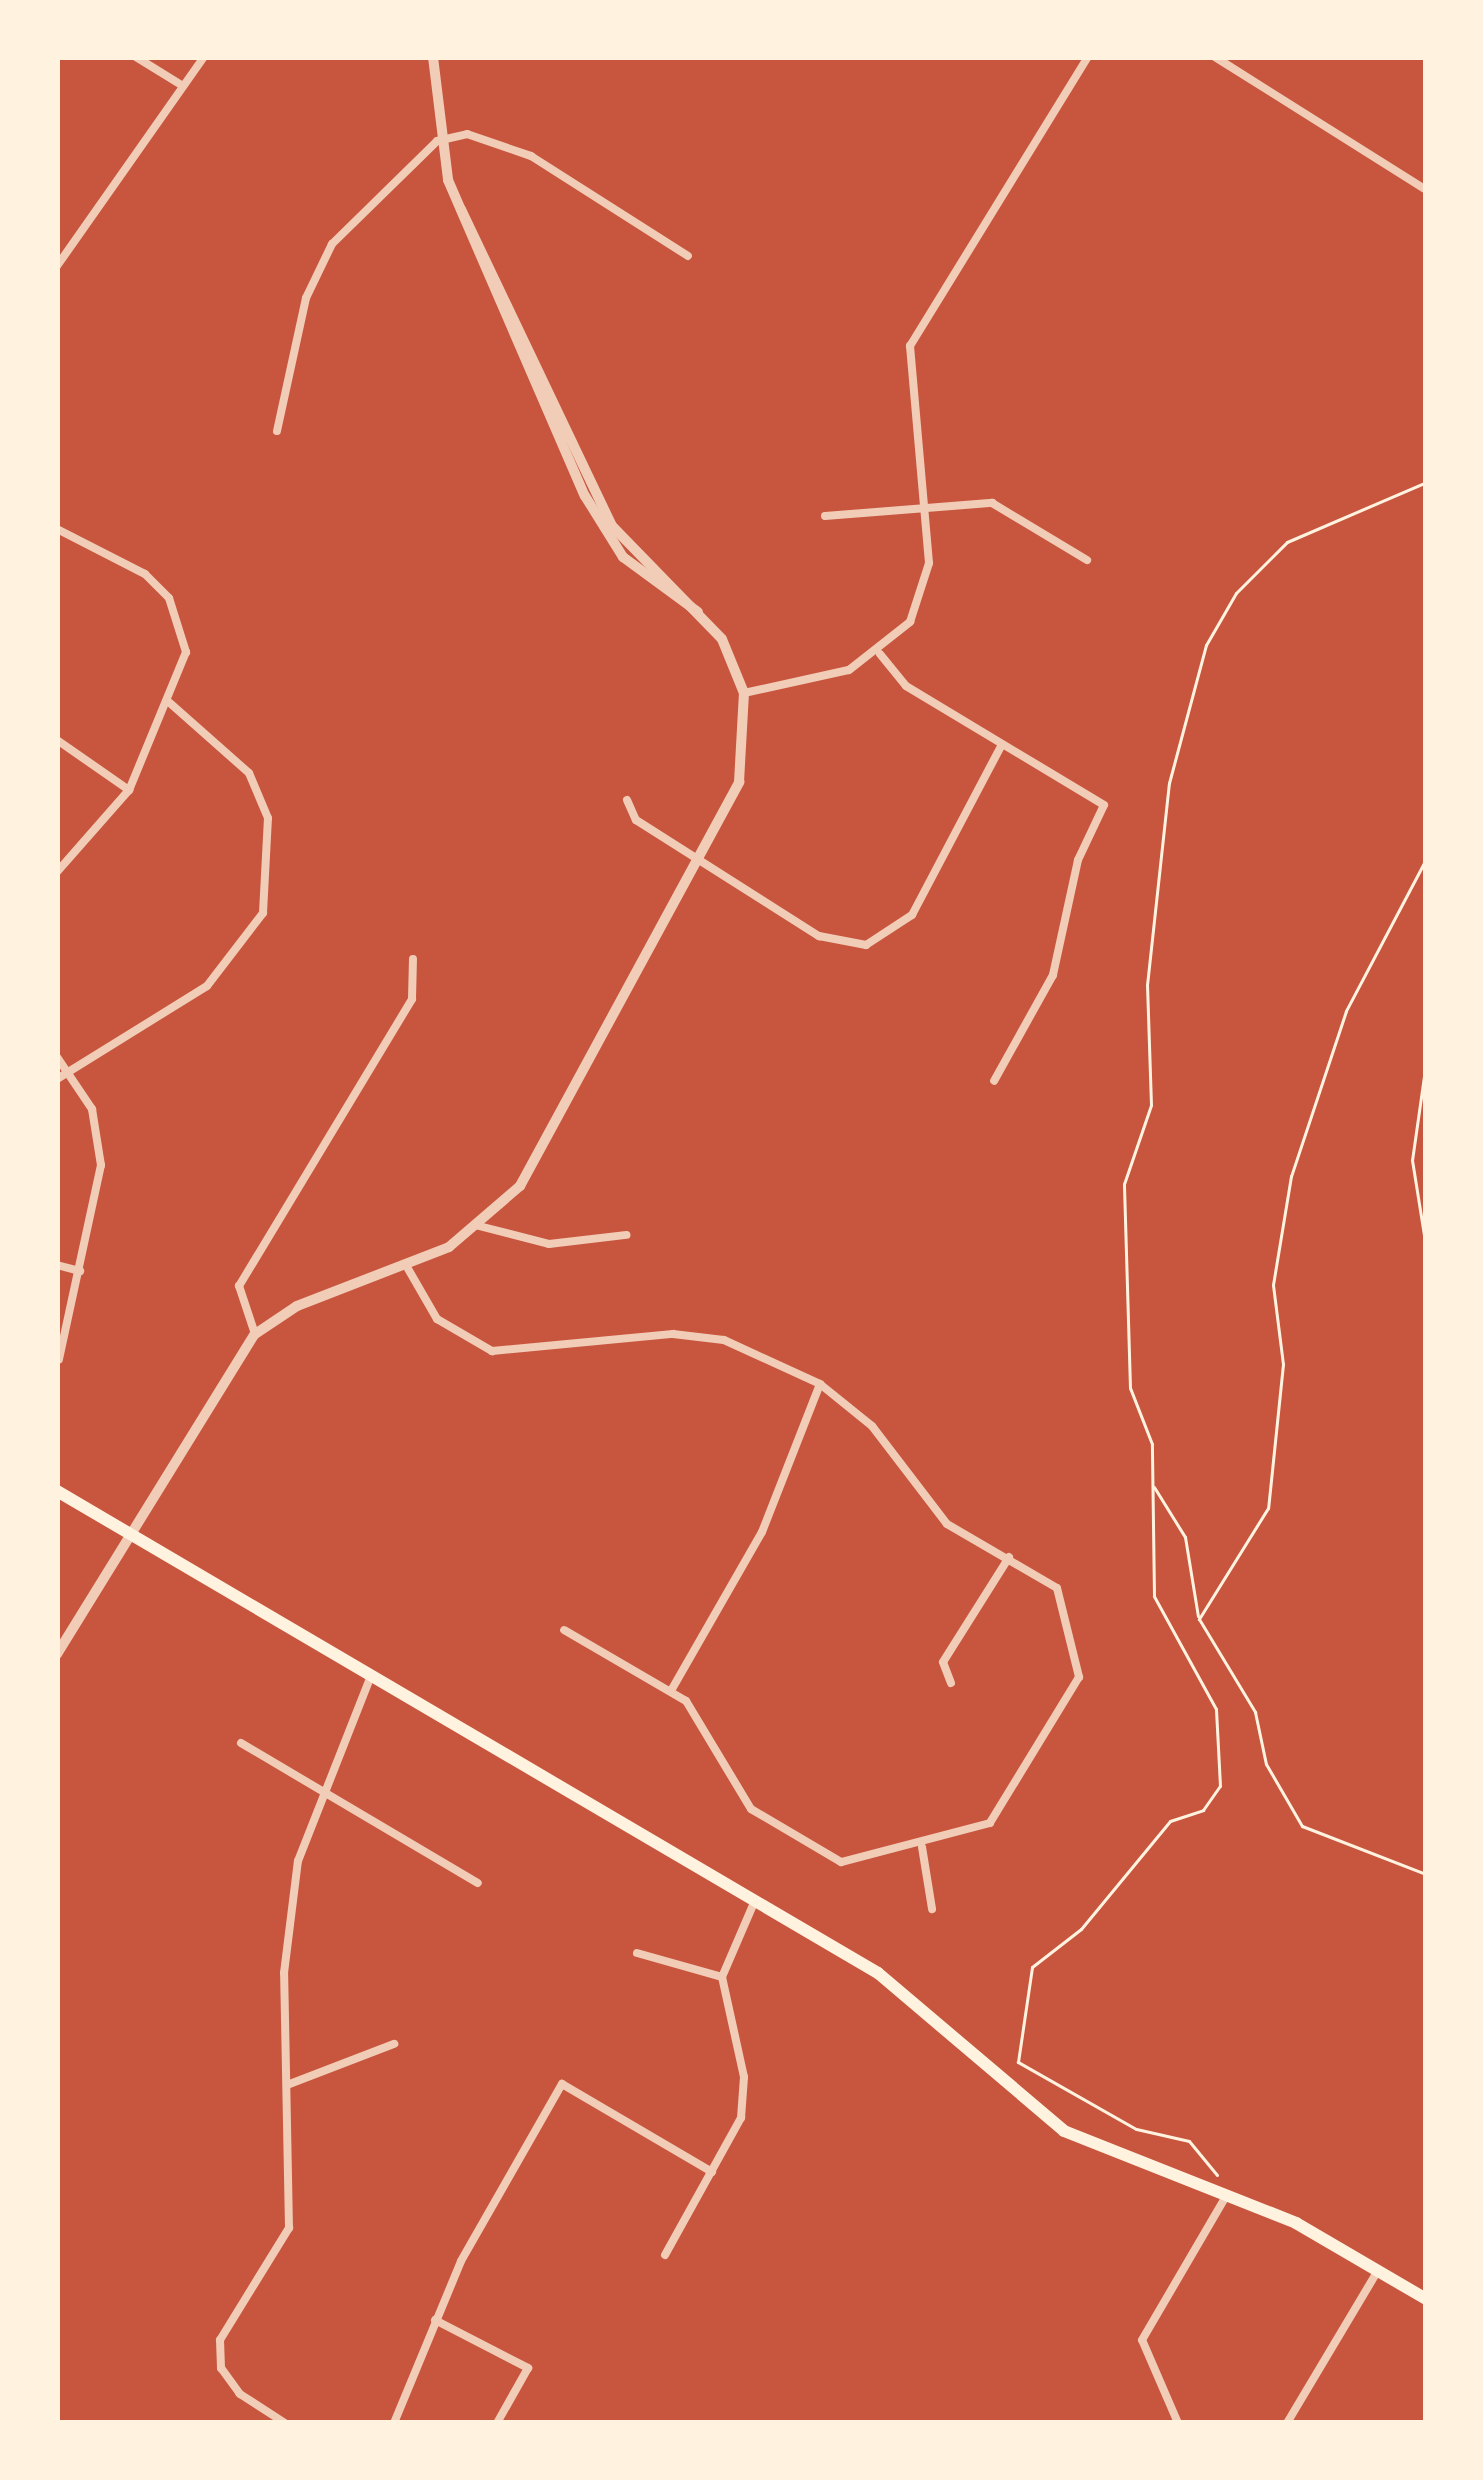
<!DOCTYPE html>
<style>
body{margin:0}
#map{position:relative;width:1483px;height:2480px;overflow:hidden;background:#c8553d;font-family:"Nunito Sans",sans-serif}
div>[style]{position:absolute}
.path>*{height:3px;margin:-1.5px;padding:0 1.5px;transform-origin:1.5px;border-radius:1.5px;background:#fff3e0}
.minor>*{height:8px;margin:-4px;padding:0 4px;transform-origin:4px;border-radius:4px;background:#f1ccb7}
.tertiary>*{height:10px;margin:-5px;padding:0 5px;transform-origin:5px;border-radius:5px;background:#f1ccb7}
.secondary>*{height:12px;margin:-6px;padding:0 6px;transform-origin:6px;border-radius:6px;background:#fff3e0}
span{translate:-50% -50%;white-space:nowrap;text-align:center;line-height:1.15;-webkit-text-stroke:12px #fff3e0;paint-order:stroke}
.frame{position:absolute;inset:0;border:60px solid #fff3e0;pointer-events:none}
</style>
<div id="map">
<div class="path">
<i style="left:1426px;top:859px;width:172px;rotate:117.8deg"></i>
<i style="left:1346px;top:1011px;width:174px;rotate:108.4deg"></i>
<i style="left:1291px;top:1176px;width:110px;rotate:99.4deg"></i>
<i style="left:1273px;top:1285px;width:80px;rotate:82.8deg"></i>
<i style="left:1283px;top:1364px;width:145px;rotate:95.9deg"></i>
<i style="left:1268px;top:1508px;width:131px;rotate:121.9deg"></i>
<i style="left:1199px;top:1619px;width:109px;rotate:58.9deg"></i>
<i style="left:1255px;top:1712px;width:53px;rotate:78.1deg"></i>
<i style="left:1266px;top:1764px;width:72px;rotate:59.9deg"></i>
<i style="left:1302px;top:1826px;width:133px;rotate:21.2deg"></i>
<i style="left:1426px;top:1062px;width:99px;rotate:98.1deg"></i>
<i style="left:1412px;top:1160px;width:88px;rotate:80.9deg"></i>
<i style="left:1154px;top:1487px;width:59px;rotate:58.2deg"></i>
<i style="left:1185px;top:1537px;width:80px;rotate:80.7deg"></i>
<i style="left:1217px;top:2175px;width:44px;rotate:-129.5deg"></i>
<i style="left:1189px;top:2141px;width:54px;rotate:-167.2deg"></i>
<i style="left:1136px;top:2129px;width:136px;rotate:-150.4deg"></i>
<i style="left:1018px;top:2062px;width:96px;rotate:-81.6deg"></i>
<i style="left:1032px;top:1967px;width:62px;rotate:-37.8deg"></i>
<i style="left:1081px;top:1929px;width:140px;rotate:-50.5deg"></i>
<i style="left:1170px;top:1821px;width:35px;rotate:-18deg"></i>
<i style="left:1203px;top:1810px;width:29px;rotate:-55deg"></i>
<i style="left:1220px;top:1786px;width:77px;rotate:-93deg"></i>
<i style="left:1216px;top:1709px;width:129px;rotate:-118.8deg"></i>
<i style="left:1154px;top:1596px;width:152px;rotate:-90.8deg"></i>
<i style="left:1152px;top:1444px;width:60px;rotate:-111.4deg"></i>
<i style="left:1130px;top:1388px;width:204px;rotate:-91.7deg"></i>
<i style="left:1124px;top:1184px;width:83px;rotate:-71.1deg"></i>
<i style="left:1151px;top:1105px;width:120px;rotate:-91.9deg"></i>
<i style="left:1147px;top:985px;width:203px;rotate:-83.8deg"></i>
<i style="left:1169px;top:783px;width:143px;rotate:-75deg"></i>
<i style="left:1206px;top:645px;width:60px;rotate:-60deg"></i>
<i style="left:1236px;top:593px;width:72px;rotate:-45deg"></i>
<i style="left:1287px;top:542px;width:151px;rotate:-23.3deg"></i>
</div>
<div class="minor">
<i style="left:136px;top:57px;width:55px;rotate:31.7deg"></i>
<i style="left:1215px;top:57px;width:249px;rotate:32.2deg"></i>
<i style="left:57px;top:266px;width:256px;rotate:-54.9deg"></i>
<i style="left:277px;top:431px;width:136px;rotate:-77.7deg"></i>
<i style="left:306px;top:298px;width:60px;rotate:-64.3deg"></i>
<i style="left:332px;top:244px;width:147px;rotate:-44.4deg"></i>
<i style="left:437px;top:141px;width:31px;rotate:-13deg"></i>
<i style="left:467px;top:134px;width:68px;rotate:19deg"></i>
<i style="left:531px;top:156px;width:186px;rotate:32.5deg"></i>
<i style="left:825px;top:516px;width:168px;rotate:-4.5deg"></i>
<i style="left:992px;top:503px;width:111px;rotate:31deg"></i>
<i style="left:57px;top:529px;width:99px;rotate:27.1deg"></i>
<i style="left:145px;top:574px;width:34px;rotate:45deg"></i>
<i style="left:169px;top:598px;width:57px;rotate:72.5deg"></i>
<i style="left:186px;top:652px;width:149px;rotate:112.4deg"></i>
<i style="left:129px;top:790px;width:109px;rotate:131.3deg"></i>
<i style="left:880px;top:654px;width:41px;rotate:50.9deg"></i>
<i style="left:906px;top:686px;width:231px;rotate:31deg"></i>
<i style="left:1104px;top:805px;width:61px;rotate:115.3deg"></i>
<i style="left:1078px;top:860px;width:118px;rotate:102.3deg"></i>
<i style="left:1053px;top:975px;width:121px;rotate:119.1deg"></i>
<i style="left:744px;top:693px;width:107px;rotate:-12.4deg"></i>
<i style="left:849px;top:670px;width:78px;rotate:-38.2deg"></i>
<i style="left:910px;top:622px;width:62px;rotate:-72.1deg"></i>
<i style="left:929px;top:563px;width:218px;rotate:-95deg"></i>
<i style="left:910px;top:346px;width:339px;rotate:-58.4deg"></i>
<i style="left:57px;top:740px;width:88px;rotate:34.8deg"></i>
<i style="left:627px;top:800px;width:22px;rotate:66deg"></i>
<i style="left:636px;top:820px;width:217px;rotate:32.4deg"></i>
<i style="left:819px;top:936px;width:48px;rotate:10.8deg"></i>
<i style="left:866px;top:945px;width:55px;rotate:-33.1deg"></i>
<i style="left:912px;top:915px;width:191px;rotate:-62.2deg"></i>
<i style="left:57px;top:1057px;width:63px;rotate:56.1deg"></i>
<i style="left:92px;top:1109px;width:57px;rotate:80.9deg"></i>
<i style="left:101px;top:1165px;width:199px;rotate:102.2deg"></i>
<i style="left:57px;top:1079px;width:176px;rotate:-31.8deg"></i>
<i style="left:207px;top:986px;width:92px;rotate:-52.5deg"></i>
<i style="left:263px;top:913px;width:95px;rotate:-87deg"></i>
<i style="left:268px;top:818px;width:49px;rotate:-112.9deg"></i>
<i style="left:249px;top:773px;width:106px;rotate:-138.5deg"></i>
<i style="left:479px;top:1226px;width:72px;rotate:14.4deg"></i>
<i style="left:549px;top:1244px;width:78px;rotate:-6.7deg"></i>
<i style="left:57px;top:1265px;width:24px;rotate:15deg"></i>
<i style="left:407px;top:1267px;width:60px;rotate:60deg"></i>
<i style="left:437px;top:1319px;width:64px;rotate:30.2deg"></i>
<i style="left:492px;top:1351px;width:182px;rotate:-5.4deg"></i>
<i style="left:673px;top:1334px;width:51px;rotate:6.7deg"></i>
<i style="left:724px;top:1340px;width:106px;rotate:24.6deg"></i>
<i style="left:820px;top:1384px;width:67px;rotate:38.9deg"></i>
<i style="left:872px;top:1426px;width:123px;rotate:52.6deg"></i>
<i style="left:947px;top:1524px;width:127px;rotate:30.2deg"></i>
<i style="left:1057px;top:1588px;width:92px;rotate:76.1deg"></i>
<i style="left:1079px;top:1677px;width:171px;rotate:121.4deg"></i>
<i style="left:990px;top:1823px;width:154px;rotate:165.3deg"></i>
<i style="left:841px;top:1862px;width:104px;rotate:-149.5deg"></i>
<i style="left:751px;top:1809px;width:126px;rotate:-121deg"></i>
<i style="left:686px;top:1701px;width:141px;rotate:-149.8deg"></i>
<i style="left:255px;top:1334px;width:51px;rotate:-108.4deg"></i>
<i style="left:239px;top:1286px;width:335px;rotate:-58.9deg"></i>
<i style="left:412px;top:999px;width:40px;rotate:-88.6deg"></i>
<i style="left:951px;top:1683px;width:22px;rotate:-111deg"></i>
<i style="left:943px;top:1662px;width:124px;rotate:-57.8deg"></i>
<i style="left:672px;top:1689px;width:181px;rotate:-60.2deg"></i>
<i style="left:762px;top:1532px;width:159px;rotate:-68.6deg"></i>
<i style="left:241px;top:1743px;width:275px;rotate:30.6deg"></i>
<i style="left:922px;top:1847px;width:63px;rotate:80.8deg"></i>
<i style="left:637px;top:1953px;width:88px;rotate:15.8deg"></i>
<i style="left:287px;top:2085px;width:115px;rotate:-21deg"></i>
<i style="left:665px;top:2255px;width:157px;rotate:-61deg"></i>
<i style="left:741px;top:2118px;width:41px;rotate:-85.8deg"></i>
<i style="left:744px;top:2077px;width:102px;rotate:-102.4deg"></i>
<i style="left:722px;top:1977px;width:78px;rotate:-66.7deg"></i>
<i style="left:435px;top:2320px;width:105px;rotate:27.3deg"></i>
<i style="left:528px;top:2368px;width:63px;rotate:119.4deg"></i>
<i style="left:285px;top:2423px;width:54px;rotate:-147.2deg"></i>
<i style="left:240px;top:2394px;width:32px;rotate:-126deg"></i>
<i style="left:221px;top:2368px;width:28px;rotate:-92deg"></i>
<i style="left:220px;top:2340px;width:132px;rotate:-58.4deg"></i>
<i style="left:289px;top:2228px;width:255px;rotate:-91.1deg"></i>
<i style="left:284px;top:1973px;width:113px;rotate:-82.9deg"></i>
<i style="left:298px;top:1861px;width:197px;rotate:-68.5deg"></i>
<i style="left:394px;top:2423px;width:175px;rotate:-67.5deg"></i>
<i style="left:461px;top:2261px;width:204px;rotate:-60.3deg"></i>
<i style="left:562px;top:2084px;width:174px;rotate:30.4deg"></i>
<i style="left:1178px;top:2423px;width:90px;rotate:-113.4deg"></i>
<i style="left:1142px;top:2340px;width:167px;rotate:-59.7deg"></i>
<i style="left:1287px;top:2423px;width:176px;rotate:-59.2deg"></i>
</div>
<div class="tertiary">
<i style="left:433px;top:57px;width:124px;rotate:83deg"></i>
<i style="left:448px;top:180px;width:344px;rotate:66.6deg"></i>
<i style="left:585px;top:496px;width:72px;rotate:58.1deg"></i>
<i style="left:623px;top:557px;width:93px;rotate:36.3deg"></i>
<i style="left:57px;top:1654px;width:376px;rotate:-58.3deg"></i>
<i style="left:255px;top:1334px;width:50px;rotate:-33.7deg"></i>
<i style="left:297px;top:1306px;width:163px;rotate:-21.2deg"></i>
<i style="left:449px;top:1247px;width:94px;rotate:-40.7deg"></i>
<i style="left:520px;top:1186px;width:460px;rotate:-61.5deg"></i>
<i style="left:739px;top:782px;width:89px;rotate:-86.8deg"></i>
<i style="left:744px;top:693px;width:58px;rotate:-112.2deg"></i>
<i style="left:722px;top:639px;width:158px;rotate:-134.2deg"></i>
<i style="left:612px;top:526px;width:351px;rotate:-115.5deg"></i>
</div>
<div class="secondary">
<i style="left:57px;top:1491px;width:952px;rotate:30.42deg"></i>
<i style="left:878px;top:1973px;width:244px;rotate:40.3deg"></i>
<i style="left:1064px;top:2131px;width:250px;rotate:21.6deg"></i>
<i style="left:1296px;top:2223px;width:151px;rotate:30.3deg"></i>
</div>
<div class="frame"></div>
</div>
